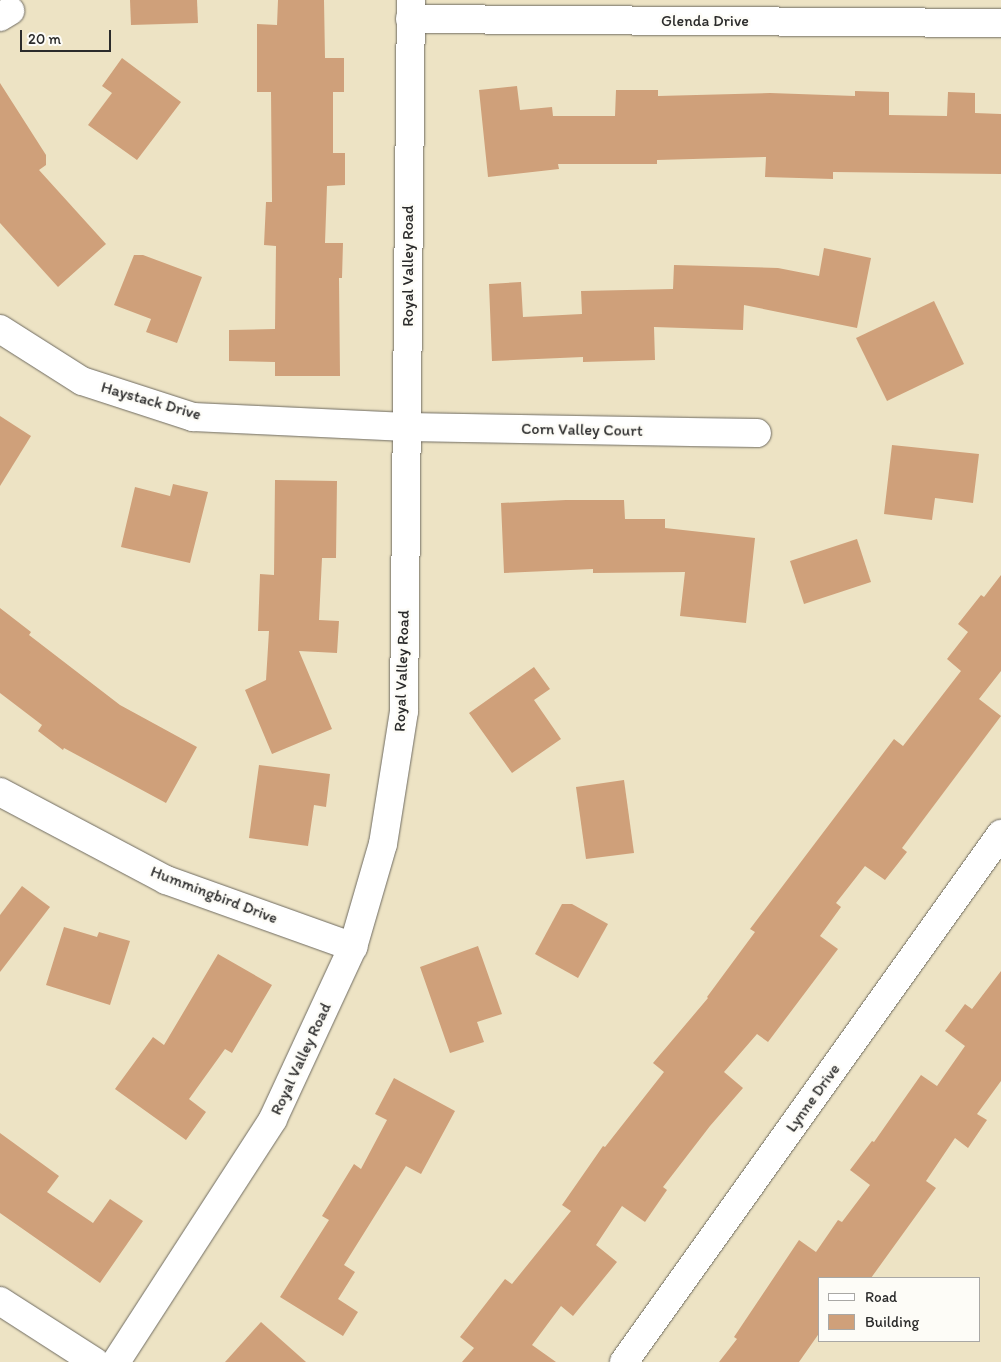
<!DOCTYPE html>
<style>
body{margin:0}
#map{position:relative;width:1001px;height:1362px;overflow:hidden;background:#ede3c4;font-family:Itim,sans-serif}
div>[style]{position:absolute}
.building>*{inset:0;background:#cfa07a}
.roads{filter:drop-shadow(0 0 1px #6f6b61) drop-shadow(0 0 1px #6f6b61)}
.minor>*{height:28px;margin:-14px;padding:0 14px;transform-origin:14px;border-radius:14px;background:#fff}
span{translate:-50% -50%;white-space:nowrap;text-align:center;line-height:1.15;-webkit-text-stroke:5px #fdfcf7;paint-order:stroke}
.street-label{font-size:16px;color:#2b2b2b}
.legend{position:absolute;left:818px;top:1277px;width:162px;height:65px;box-sizing:border-box;background:#fdfcf7;border:1px solid #a9a8a5;margin:0;padding:6px 9px;list-style:none;font-size:15px;color:#2b2b2b}
.legend li{display:flex;align-items:center;gap:10px;height:25px}
.legend b{width:25px;border:1px solid #a9a8a5}
.scale{position:absolute;left:20px;top:30px;width:91px;height:22px;box-sizing:border-box;border:2px solid #2b2b2b;border-top:0;padding-left:6px;font-size:15px;line-height:18px;white-space:nowrap;color:#2b2b2b;-webkit-text-stroke:4px #fdfcf7;paint-order:stroke}
</style>
<div id="map">
<div class="building">
<i style="clip-path:polygon(130px 0,197px 0,198px 23px,131px 25px)"></i>
<i style="clip-path:polygon(278px 0,324px 0,325px 58px,344px 58px,344px 92px,333px 92px,333px 153px,345px 153px,345px 185px,327px 186px,325px 243px,343px 243px,342px 278px,339px 278px,340px 376px,275px 376px,275px 362px,229px 361px,229px 330px,275px 329px,276px 246px,264px 245px,266px 202px,272px 202px,271px 92px,257px 92px,257px 24px,277px 25px)"></i>
<i style="clip-path:polygon(122px 58px,181px 102px,137px 160px,88px 125px,112px 93px,102px 86px)"></i>
<i style="clip-path:polygon(0 83px,46px 155px,46px 165px,39px 170px,106px 244px,58px 287px,0 223px)"></i>
<i style="clip-path:polygon(517px 86px,520px 110px,552px 107px,553px 116px,615px 116px,616px 90px,658px 90px,658px 96px,770px 93px,855px 96px,855px 91px,889px 92px,889px 115px,947px 116px,948px 92px,975px 93px,975px 113px,1001px 114px,1001px 174px,833px 172px,833px 179px,765px 177px,766px 157px,657px 160px,657px 164px,558px 164px,559px 169px,488px 177px,479px 90px)"></i>
<i style="clip-path:polygon(824px 248px,871px 258px,857px 328px,744px 305px,743px 330px,654px 327px,655px 360px,583px 362px,583px 357px,492px 361px,489px 284px,521px 282px,523px 317px,582px 314px,581px 291px,673px 289px,674px 265px,778px 268px,819px 276px)"></i>
<i style="clip-path:polygon(134px 255px,143px 255px,202px 277px,177px 343px,146px 332px,151px 319px,114px 305px)"></i>
<i style="clip-path:polygon(934px 301px,964px 364px,887px 401px,856px 338px)"></i>
<i style="clip-path:polygon(0 416px,31px 436px,0 486px)"></i>
<i style="clip-path:polygon(892px 445px,979px 454px,973px 503px,935px 498px,932px 520px,884px 514px)"></i>
<i style="clip-path:polygon(275px 480px,337px 481px,336px 558px,322px 558px,319px 620px,339px 621px,337px 653px,299px 651px,332px 729px,272px 754px,245px 690px,266px 680px,269px 631px,258px 631px,260px 574px,274px 575px)"></i>
<i style="clip-path:polygon(173px 484px,208px 492px,190px 563px,121px 547px,135px 487px,170px 496px)"></i>
<i style="clip-path:polygon(566px 500px,624px 500px,625px 519px,665px 519px,665px 528px,755px 538px,746px 623px,680px 616px,685px 572px,593px 573px,593px 569px,504px 573px,501px 503px)"></i>
<i style="clip-path:polygon(857px 539px,871px 582px,804px 604px,790px 561px)"></i>
<i style="clip-path:polygon(1001px 575px,1001px 671px,979px 699px,1001px 716px,902px 848px,907px 852px,885px 880px,865px 866px,836px 903px,841px 907px,820px 936px,838px 949px,768px 1042px,757px 1034px,724px 1072px,743px 1088px,710px 1126px,663px 1187px,667px 1190px,645px 1222px,622px 1206px,596px 1245px,617px 1262px,573px 1316px,561px 1306px,532px 1345px,556px 1362px,462px 1362px,474px 1348px,460px 1337px,505px 1279px,512px 1284px,571px 1211px,562px 1205px,603px 1146px,605px 1147px,664px 1072px,653px 1063px,708px 998px,707px 997px,755px 932px,750px 929px,894px 739px,903px 746px,961px 671px,947px 659px,968px 632px,958px 624px,981px 595px,984px 597px)"></i>
<i style="clip-path:polygon(0 608px,31px 632px,29px 635px,120px 705px,197px 747px,166px 803px,64px 748px,63px 750px,38px 731px,42px 725px,0 693px)"></i>
<i style="clip-path:polygon(534px 667px,550px 689px,534px 700px,561px 739px,512px 773px,469px 713px)"></i>
<i style="clip-path:polygon(259px 765px,330px 774px,326px 807px,314px 805px,308px 846px,249px 838px)"></i>
<i style="clip-path:polygon(624px 780px,634px 853px,586px 859px,576px 787px)"></i>
<i style="clip-path:polygon(22px 886px,50px 907px,0 972px,0 915px)"></i>
<i style="clip-path:polygon(562px 904px,572px 904px,608px 924px,578px 978px,535px 954px)"></i>
<i style="clip-path:polygon(64px 927px,97px 937px,99px 932px,130px 941px,110px 1005px,46px 985px)"></i>
<i style="clip-path:polygon(478px 946px,502px 1014px,477px 1022px,484px 1042px,450px 1053px,420px 967px)"></i>
<i style="clip-path:polygon(218px 954px,272px 985px,232px 1053px,225px 1049px,189px 1099px,206px 1112px,186px 1140px,115px 1089px,153px 1037px,164px 1045px)"></i>
<i style="clip-path:polygon(1001px 971px,1001px 1081px,977px 1114px,987px 1120px,968px 1148px,955px 1138px,926px 1181px,936px 1188px,871px 1278px,820px 1278px,820px 1332px,799px 1362px,719px 1362px,737px 1339px,734px 1337px,799px 1240px,816px 1252px,838px 1220px,842px 1222px,870px 1185px,850px 1170px,872px 1141px,874px 1142px,921px 1075px,937px 1086px,965px 1046px,945px 1031px,965px 1004px,972px 1009px)"></i>
<i style="clip-path:polygon(394px 1078px,455px 1111px,421px 1174px,406px 1166px,344px 1265px,355px 1272px,338px 1299px,358px 1312px,343px 1336px,280px 1297px,329px 1220px,322px 1216px,354px 1164px,361px 1169px,387px 1120px,375px 1114px)"></i>
<i style="clip-path:polygon(0 1133px,59px 1176px,47px 1192px,93px 1223px,110px 1199px,143px 1221px,100px 1283px,0 1213px)"></i>
<i style="clip-path:polygon(261px 1322px,306px 1362px,225px 1362px)"></i>
</div>
<div class="roads">
<div class="minor">
<i style="left:0;top:17px;width:12px;rotate:-31deg"></i>
<i style="left:410px;top:19px;width:591px;rotate:0.39deg"></i>
<i style="left:0;top:329px;width:97px;rotate:32.4deg"></i>
<i style="left:82px;top:381px;width:117px;rotate:18deg"></i>
<i style="left:193px;top:417px;width:214px;rotate:2.7deg"></i>
<i style="left:407px;top:427px;width:350px;rotate:1deg"></i>
<i style="left:0;top:792px;width:188px;rotate:27.9deg"></i>
<i style="left:166px;top:880px;width:199px;rotate:19.7deg"></i>
<i style="left:0;top:1301px;width:113px;rotate:32.7deg"></i>
<i style="left:116px;top:1362px;width:289px;rotate:-57.1deg"></i>
<i style="left:273px;top:1119px;width:190px;rotate:-65.1deg"></i>
<i style="left:353px;top:947px;width:107px;rotate:-73.8deg"></i>
<i style="left:383px;top:844px;width:135px;rotate:-81deg"></i>
<i style="left:404px;top:711px;width:711px;rotate:-89.44deg"></i>
<i style="left:624px;top:1362px;width:649px;rotate:-54.47deg"></i>
</div>
</div>
<div class="street-label">
<span style="left:705px;top:21px">Glenda Drive</span>
<span style="left:408px;top:266px;rotate:-90deg">Royal Valley Road</span>
<span style="left:151px;top:401px;rotate:16deg">Haystack Drive</span>
<span style="left:582px;top:430px;rotate:1deg">Corn Valley Court</span>
<span style="left:402px;top:671px;rotate:-88deg">Royal Valley Road</span>
<span style="left:214px;top:895px;rotate:21deg">Hummingbird Drive</span>
<span style="left:301px;top:1059px;rotate:-65deg">Royal Valley Road</span>
<span style="left:813px;top:1098px;rotate:-54deg">Lynne Drive</span>
</div>
<ul class="legend">
<li><b style="height:6px;background:#fff"></b>Road</li>
<li><b style="height:14px;background:#cfa07a"></b>Building</li>
</ul>
<div class="scale">20 m</div>
</div>
